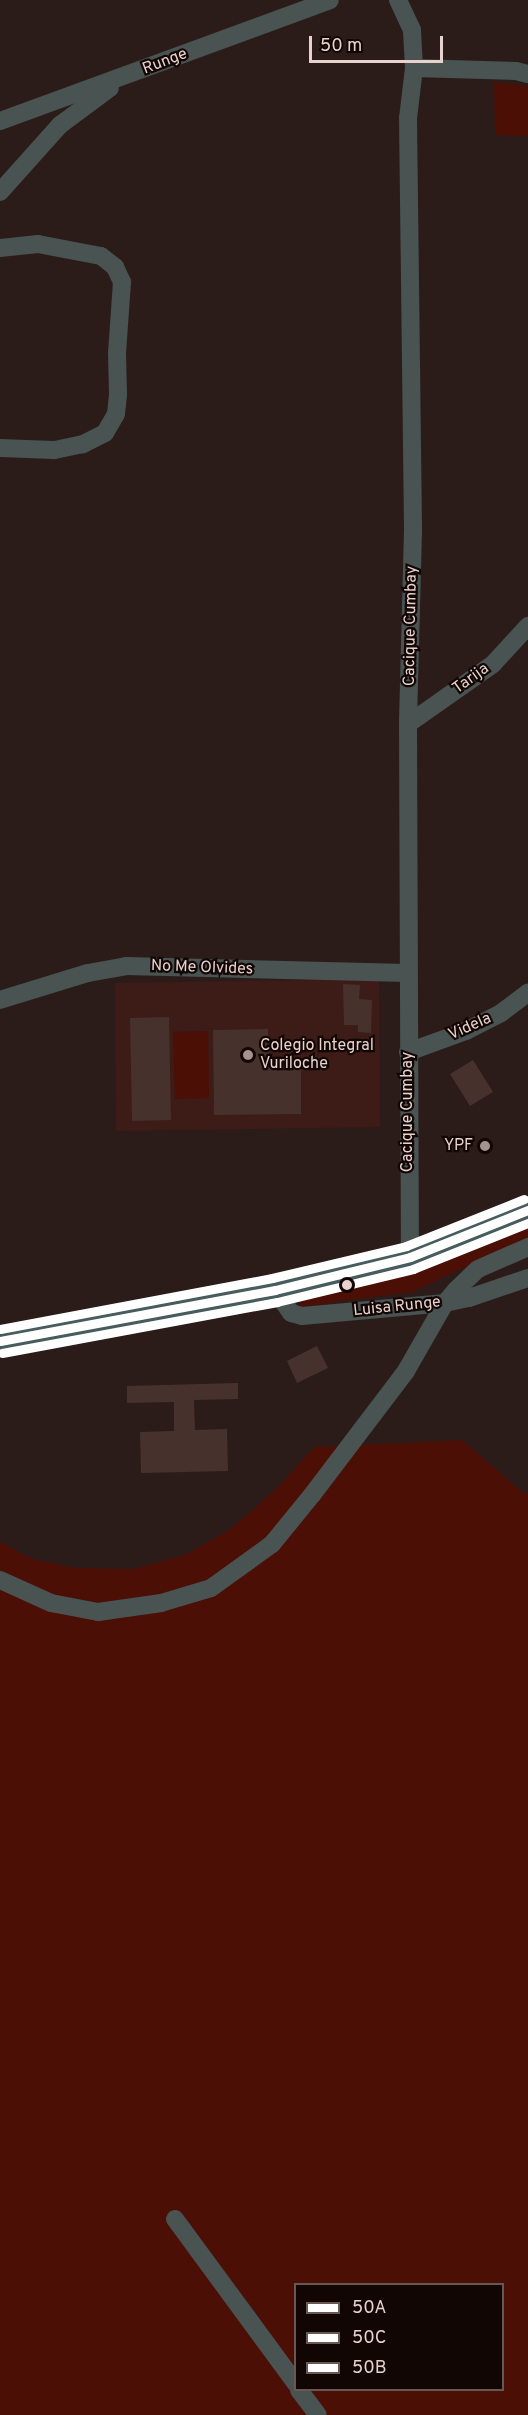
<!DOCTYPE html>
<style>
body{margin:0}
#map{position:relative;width:528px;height:2415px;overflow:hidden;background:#2b1c19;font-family:Overpass,sans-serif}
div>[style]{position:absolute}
.built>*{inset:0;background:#3d1b16}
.green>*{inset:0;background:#4b0f06}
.building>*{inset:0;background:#47312d}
.minor>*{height:18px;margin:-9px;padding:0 9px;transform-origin:9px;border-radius:9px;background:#485352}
.primary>*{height:28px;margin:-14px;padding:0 14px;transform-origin:14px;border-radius:14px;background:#485b5d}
.bus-1>*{height:9px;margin:-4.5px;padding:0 4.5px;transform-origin:4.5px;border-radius:4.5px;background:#fff}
.bus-2>*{height:9px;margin:-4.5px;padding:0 4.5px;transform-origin:4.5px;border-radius:4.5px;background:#fff}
.bus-3>*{height:9px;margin:-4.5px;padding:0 4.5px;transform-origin:4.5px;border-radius:4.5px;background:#fff}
.dots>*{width:16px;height:16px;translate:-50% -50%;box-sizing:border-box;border:3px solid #120604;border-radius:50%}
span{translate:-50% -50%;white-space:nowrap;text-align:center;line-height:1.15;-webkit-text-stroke:4.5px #120604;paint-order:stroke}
.street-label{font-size:16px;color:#e7d2cd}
.poi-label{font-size:16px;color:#e7d2cd}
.left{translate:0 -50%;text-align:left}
.right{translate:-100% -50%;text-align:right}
.legend{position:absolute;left:294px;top:2283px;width:210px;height:108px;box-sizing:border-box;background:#120604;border:2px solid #675854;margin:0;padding:8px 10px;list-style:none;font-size:18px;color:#e7d2cd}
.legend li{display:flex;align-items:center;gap:12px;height:30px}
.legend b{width:30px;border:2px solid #675854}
.scale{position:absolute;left:309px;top:36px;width:134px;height:27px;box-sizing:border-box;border:3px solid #e7d2cd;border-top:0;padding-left:8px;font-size:18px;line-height:21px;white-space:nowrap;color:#e7d2cd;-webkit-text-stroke:4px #120604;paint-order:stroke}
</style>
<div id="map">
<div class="built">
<i style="clip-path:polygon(379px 979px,380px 1127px,116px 1131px,115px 983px)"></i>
</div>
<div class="green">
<i style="clip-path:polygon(494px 82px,528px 86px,528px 136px,495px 135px)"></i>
<i style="clip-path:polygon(208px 1031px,209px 1098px,175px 1099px,173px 1032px)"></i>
<i style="clip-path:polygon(528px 1224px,528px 1238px,412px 1292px,299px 1307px,301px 1298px,423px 1268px)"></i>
<i style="clip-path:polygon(evenodd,462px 1440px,522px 1492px,528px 1494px,528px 2415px,0 2415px,0 1542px,32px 1559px,76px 1568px,133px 1569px,187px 1554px,232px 1528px,279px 1486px,314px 1447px,462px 1440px,296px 2284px,502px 2284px,502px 2390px,296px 2390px,296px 2284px)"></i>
</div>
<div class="building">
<i style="clip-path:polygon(343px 984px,360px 985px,359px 999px,372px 1000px,371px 1033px,358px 1032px,358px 1025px,344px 1025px)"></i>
<i style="clip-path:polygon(169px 1017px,171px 1120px,132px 1121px,130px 1018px)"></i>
<i style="clip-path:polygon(268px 1029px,269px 1066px,301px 1065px,301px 1114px,214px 1115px,213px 1030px)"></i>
<i style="clip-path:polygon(473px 1060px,493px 1092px,470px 1106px,450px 1074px)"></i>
<i style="clip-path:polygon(317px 1346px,328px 1368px,297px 1383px,287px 1361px)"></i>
<i style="clip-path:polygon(238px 1383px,238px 1399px,194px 1400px,195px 1430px,227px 1429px,228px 1471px,141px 1473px,140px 1432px,174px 1431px,174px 1402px,127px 1403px,127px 1386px)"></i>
</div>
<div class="minor">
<i style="left:398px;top:0;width:33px;rotate:65deg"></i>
<i style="left:412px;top:30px;width:38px;rotate:87deg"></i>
<i style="left:414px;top:68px;width:50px;rotate:96.8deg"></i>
<i style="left:408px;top:118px;width:413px;rotate:89.3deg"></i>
<i style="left:413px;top:531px;width:193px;rotate:91.5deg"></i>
<i style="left:408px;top:724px;width:533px;rotate:89.79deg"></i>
<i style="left:414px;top:68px;width:102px;rotate:1.7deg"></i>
<i style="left:516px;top:71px;width:12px;rotate:14deg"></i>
<i style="left:0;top:121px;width:351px;rotate:-20.1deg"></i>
<i style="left:0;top:192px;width:90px;rotate:-48.2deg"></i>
<i style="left:60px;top:125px;width:62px;rotate:-36.5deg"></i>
<i style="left:0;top:248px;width:38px;rotate:-6deg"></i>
<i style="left:38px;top:244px;width:64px;rotate:10.8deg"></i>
<i style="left:101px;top:256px;width:18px;rotate:38deg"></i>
<i style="left:115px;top:267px;width:17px;rotate:65deg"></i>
<i style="left:122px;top:282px;width:71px;rotate:94deg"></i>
<i style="left:117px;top:353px;width:42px;rotate:88.6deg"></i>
<i style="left:118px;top:395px;width:19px;rotate:96deg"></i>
<i style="left:116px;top:414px;width:22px;rotate:120deg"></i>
<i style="left:105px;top:433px;width:25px;rotate:153deg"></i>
<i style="left:83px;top:444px;width:30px;rotate:168deg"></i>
<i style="left:54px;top:450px;width:54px;rotate:-177.9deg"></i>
<i style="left:408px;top:724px;width:104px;rotate:-35.2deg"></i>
<i style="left:493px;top:664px;width:52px;rotate:-47.4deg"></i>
<i style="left:0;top:1000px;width:92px;rotate:-17.1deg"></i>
<i style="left:88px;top:973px;width:39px;rotate:-10deg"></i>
<i style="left:126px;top:966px;width:282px;rotate:1.4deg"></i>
<i style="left:408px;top:1052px;width:62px;rotate:-19.9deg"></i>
<i style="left:466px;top:1031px;width:39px;rotate:-27deg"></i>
<i style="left:501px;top:1013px;width:34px;rotate:-37deg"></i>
<i style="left:275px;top:1290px;width:28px;rotate:55deg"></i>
<i style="left:291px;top:1313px;width:11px;rotate:15deg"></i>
<i style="left:302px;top:1316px;width:144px;rotate:-5.2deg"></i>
<i style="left:445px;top:1303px;width:25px;rotate:-12deg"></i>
<i style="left:469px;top:1298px;width:62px;rotate:-18.7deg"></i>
<i style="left:0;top:1580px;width:56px;rotate:24.3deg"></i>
<i style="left:51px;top:1603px;width:48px;rotate:10.8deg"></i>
<i style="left:98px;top:1612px;width:64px;rotate:-8.1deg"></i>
<i style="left:161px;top:1603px;width:52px;rotate:-16.7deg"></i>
<i style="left:211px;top:1588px;width:75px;rotate:-35.8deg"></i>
<i style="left:272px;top:1544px;width:63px;rotate:-50.8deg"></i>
<i style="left:312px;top:1495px;width:156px;rotate:-52.8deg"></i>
<i style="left:406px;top:1371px;width:78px;rotate:-60.2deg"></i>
<i style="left:445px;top:1303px;width:17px;rotate:-50deg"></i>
<i style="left:456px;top:1290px;width:30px;rotate:-44deg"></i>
<i style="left:478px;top:1269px;width:55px;rotate:-23.7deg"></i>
<i style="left:175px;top:2219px;width:205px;rotate:53.7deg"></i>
<i style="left:299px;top:2390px;width:31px;rotate:53deg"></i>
</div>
<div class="primary">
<i style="left:0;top:1341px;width:93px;rotate:-9.3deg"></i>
<i style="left:92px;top:1326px;width:187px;rotate:-11.1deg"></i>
<i style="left:275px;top:1290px;width:139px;rotate:-13.7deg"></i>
<i style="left:410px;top:1257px;width:127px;rotate:-21.7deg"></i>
</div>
<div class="bus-1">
<i style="left:0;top:1341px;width:280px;rotate:-10.5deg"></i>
<i style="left:275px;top:1290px;width:139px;rotate:-13.7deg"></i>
<i style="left:410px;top:1257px;width:127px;rotate:-21.7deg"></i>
</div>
<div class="bus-2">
<i style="left:2px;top:1353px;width:280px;rotate:-10.5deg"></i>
<i style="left:277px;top:1302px;width:140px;rotate:-13.6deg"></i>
<i style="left:413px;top:1269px;width:124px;rotate:-21.8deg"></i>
</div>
<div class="bus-3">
<i style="left:0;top:1329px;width:277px;rotate:-10.6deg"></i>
<i style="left:272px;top:1278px;width:138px;rotate:-13.4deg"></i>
<i style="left:406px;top:1246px;width:127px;rotate:-21.7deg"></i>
</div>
<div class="dots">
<i style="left:248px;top:1055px;background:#a5928e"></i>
<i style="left:485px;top:1146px;background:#a5928e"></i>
<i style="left:347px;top:1285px;background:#e7d2cd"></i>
</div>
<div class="street-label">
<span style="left:165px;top:62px;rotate:-21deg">Runge</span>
<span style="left:411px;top:626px;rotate:-89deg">Cacique Cumbay</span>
<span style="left:471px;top:679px;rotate:-36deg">Tarija</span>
<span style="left:202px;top:968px;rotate:2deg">No Me Olvides</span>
<span style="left:470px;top:1027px;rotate:-24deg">Videla</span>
<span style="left:408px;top:1112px;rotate:-90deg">Cacique Cumbay</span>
<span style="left:397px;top:1307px;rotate:-6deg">Luisa Runge</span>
</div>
<div class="poi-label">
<span class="left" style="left:260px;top:1055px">Colegio Integral<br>Vuriloche</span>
<span class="right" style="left:473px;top:1146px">YPF</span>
</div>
<ul class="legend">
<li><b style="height:8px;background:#fff"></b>50A</li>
<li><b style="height:8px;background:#fff"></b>50C</li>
<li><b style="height:8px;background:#fff"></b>50B</li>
</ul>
<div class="scale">50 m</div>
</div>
